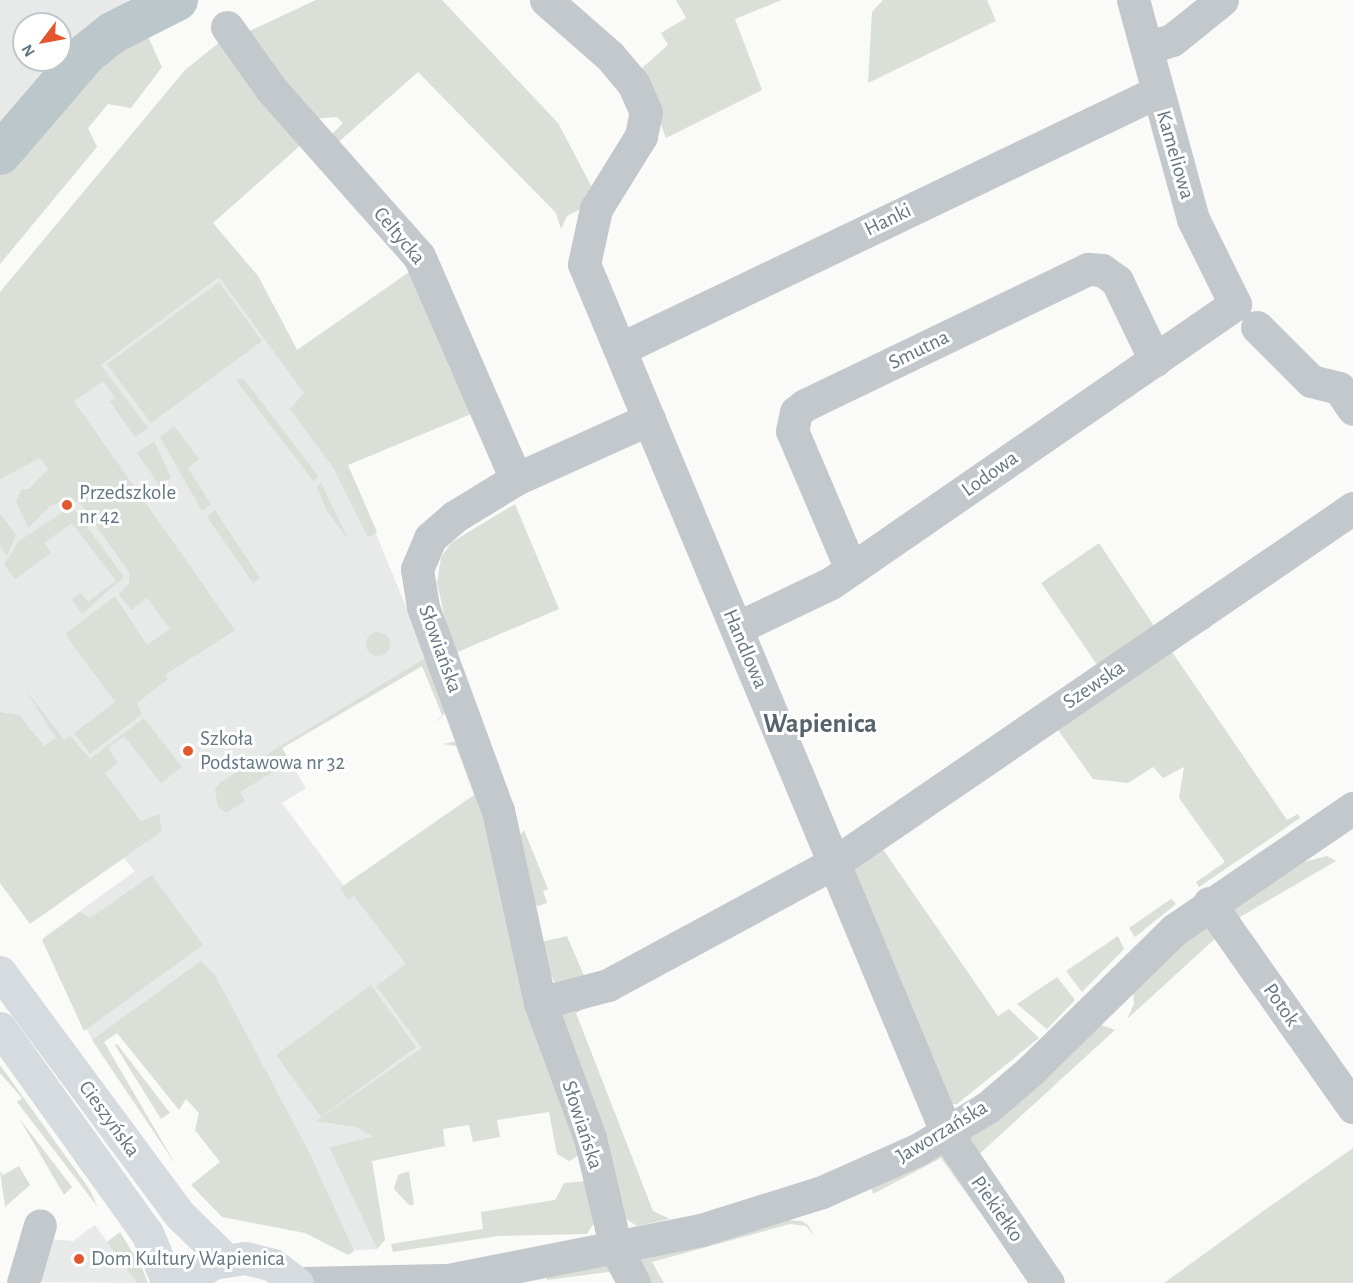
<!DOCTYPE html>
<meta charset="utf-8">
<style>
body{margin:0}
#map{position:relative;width:1353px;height:1283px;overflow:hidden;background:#fafaf8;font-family:"Alegreya Sans",sans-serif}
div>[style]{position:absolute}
.built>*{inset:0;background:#e8e9e9}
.green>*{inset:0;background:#dadfd7}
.round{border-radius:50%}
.river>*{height:42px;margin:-21px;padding:0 21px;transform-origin:21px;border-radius:21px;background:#bbc7cb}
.minor>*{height:33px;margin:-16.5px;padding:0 16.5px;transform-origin:16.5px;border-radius:16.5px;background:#c3c8cc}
.major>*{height:33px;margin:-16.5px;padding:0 16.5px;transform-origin:16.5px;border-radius:16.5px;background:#d6dbdf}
.dots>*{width:16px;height:16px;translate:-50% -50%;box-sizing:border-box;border:3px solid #fff;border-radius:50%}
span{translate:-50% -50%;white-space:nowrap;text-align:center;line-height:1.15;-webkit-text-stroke:6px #fff;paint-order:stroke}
.street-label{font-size:21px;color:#657683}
.poi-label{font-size:21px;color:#657683}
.left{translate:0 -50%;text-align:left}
.district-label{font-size:27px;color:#57646e;font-weight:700}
.north{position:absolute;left:12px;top:12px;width:60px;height:60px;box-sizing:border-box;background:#fff;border:2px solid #c1c8cd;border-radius:50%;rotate:238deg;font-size:16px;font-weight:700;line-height:24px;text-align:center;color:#657683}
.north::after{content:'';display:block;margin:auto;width:21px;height:27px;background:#e4572e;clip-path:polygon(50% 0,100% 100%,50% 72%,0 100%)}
</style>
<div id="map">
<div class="built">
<i style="clip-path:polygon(evenodd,0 0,128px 0,130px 5px,82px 40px,0 135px,0 0,24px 24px,60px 24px,60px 60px,24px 60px,24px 24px)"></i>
<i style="clip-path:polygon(234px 248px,258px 276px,308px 370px,429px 662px,282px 748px,306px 788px,282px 803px,344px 886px,475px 795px,556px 1100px,329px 1147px,377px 1249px,347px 1251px,240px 1158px,119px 1021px,92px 1040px,43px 938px,135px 871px,0 715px,0 334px)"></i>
<i style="clip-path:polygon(95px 1225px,137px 1283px,38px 1282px,50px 1239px,73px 1241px)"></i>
</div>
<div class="green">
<i style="clip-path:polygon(316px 0,442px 0,558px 123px,594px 191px,590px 204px,567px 216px,561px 229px,556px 213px,418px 72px,334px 146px,328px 138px,343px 123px,337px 117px,311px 119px,243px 34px)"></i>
<i style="clip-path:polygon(676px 0,782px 0,735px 19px,762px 90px,666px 138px,640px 70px,668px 45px,661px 33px,686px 18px)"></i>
<i style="clip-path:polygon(883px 0,987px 0,996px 21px,868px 83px,872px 12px)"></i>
<i style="clip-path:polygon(144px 28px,162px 67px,131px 108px,108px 104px,88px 128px,97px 147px,0 264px,0 171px,92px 61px)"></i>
<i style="clip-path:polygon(221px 41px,303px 143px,213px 223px,258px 276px,297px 350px,415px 268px,413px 260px,476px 412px,348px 465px,377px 532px,368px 537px,334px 469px,290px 409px,304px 393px,219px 277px,101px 365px,148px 428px,135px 437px,110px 402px,115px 398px,103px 381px,74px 401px,235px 630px,165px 675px,168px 679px,137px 703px,142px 714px,90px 754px,74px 733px,115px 702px,65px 634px,115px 596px,147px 645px,170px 629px,147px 598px,131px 610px,119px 594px,129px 583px,129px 572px,80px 503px,65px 500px,49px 507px,28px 528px,16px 501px,22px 489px,29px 489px,48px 469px,40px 458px,0 479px,0 292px,185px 70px)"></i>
<i style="clip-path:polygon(219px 282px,262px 341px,151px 423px,107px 364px)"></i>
<i style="clip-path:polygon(235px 379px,244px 379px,318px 476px,314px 482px)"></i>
<i style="clip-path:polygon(174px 426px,199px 459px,188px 468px,211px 504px,202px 511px,160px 437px)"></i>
<i style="clip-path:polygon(154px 441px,171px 478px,160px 486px,137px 453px)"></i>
<i style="clip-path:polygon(321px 482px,348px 539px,327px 511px,317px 487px)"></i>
<i style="clip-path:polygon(515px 504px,559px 609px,453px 654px,437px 583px,441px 557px,452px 542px)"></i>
<i style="clip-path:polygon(72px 506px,124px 577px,82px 614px,72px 599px,81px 593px,88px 602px,116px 581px,72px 523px,44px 543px,51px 553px,15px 579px,4px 565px,19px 541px)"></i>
<i style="clip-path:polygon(215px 510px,260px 578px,253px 583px,207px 517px)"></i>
<i style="clip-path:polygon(0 514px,16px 535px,7px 556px,0 546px)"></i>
<i style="clip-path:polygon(1099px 543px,1156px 629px,1100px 669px,1041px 583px)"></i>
<i style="clip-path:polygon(1207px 621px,1211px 627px,1170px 649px,1287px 820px,1298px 814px,1300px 818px,1199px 887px,1196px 882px,1225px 862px,1179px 798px,1184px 767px,1163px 778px,1153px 767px,1128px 783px,1093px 779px,1058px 730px)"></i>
<i class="round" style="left:366px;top:632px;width:24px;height:24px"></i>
<i style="clip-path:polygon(427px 657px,446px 712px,435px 724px,442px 715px,422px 666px,282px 748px,290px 762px,240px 792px,245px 801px,226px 813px,218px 807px,215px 789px,221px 782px)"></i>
<i style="clip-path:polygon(25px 689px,64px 740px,70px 736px,90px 759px,144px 718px,182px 767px,161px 783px,124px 736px,108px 748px,118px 763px,105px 773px,141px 821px,159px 814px,162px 831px,30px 924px,0 883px,0 712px,19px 715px,44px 746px,56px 738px)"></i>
<i style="clip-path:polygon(457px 741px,479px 796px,579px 1155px,569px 1161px,557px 1154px,549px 1112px,497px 1120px,500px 1137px,473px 1142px,469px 1125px,443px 1129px,445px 1146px,372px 1161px,385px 1240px,377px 1249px,329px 1147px,373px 1137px,356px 1127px,316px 1121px,422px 1048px,376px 986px,406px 964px,354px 896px,348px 900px,340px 888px,474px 795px,456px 746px,443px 744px)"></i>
<i style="clip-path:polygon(524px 830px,548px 889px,543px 891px,547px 903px,538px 906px,529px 902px,517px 839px)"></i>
<i style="clip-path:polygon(880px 845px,998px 1016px,1009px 1009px,1039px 1038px,957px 1104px,948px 1104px,852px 872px)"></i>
<i style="clip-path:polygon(1327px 856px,1336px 861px,1233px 921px,1231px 911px,1304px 862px)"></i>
<i style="clip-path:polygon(152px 875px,203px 945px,84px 1031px,42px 940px,80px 912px,90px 918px)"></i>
<i style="clip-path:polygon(1171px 899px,1176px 904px,1135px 937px,1129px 928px)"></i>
<i style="clip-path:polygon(1209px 925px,1218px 936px,1127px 1019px,1134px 1004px,1133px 990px,1175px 944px)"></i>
<i style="clip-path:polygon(567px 936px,585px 978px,555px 984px,537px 943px)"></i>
<i style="clip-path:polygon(1118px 936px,1124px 949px,1082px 992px,1066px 971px)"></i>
<i style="clip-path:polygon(201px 961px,215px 975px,309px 1152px,354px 1251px,348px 1255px,305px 1233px,222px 1217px,191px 1185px,220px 1162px,195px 1130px,199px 1113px,186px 1099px,179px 1110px,117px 1033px,104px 1042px,176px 1165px,92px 1040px)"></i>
<i style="clip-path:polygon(645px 976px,576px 1013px,653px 1211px,670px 1219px,637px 1226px,626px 1219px,622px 1200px,615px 1201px,561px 1019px,563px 1012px)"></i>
<i style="clip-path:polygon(1057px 977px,1075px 1000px,1047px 1029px,1017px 1004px)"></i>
<i style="clip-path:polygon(371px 985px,416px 1047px,321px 1117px,276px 1055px)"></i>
<i style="clip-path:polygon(1099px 1024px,1115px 1030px,975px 1158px,965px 1140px)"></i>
<i style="clip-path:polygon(117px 1044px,170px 1113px,161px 1119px,115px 1045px)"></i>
<i style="clip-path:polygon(0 1065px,90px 1190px,97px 1206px,17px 1102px,22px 1098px,0 1073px)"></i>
<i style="clip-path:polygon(19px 1118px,72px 1187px,64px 1195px)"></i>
<i style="clip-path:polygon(1353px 1148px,1353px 1283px,1164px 1283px,1262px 1212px)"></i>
<i style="clip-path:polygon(941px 1153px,1000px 1240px,941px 1158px,873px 1194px,871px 1186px)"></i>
<i style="clip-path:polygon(19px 1166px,30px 1185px,5px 1207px,0 1171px,3px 1175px)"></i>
<i style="clip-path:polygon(409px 1171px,414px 1205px,409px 1205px,394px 1189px,398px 1175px)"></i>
<i style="clip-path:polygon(586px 1181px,594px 1223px,587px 1234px,498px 1236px,393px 1252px,391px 1244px,483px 1229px,481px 1212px,555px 1200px,564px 1183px)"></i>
<i style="clip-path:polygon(785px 1220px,802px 1221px,808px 1225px,815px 1236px,806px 1226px,790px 1224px,652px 1262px,664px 1283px,644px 1283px,635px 1260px)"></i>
<i style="clip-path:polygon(120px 1232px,142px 1268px,148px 1283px,137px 1283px,107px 1242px)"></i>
<i style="clip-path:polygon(607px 1265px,616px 1271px,547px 1280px,547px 1274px)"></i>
</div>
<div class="river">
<i style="left:0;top:154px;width:132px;rotate:-49.3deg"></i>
<i style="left:86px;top:54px;width:33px;rotate:-39deg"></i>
<i style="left:112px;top:33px;width:73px;rotate:-26.9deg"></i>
</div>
<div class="minor">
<i style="left:546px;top:0;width:85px;rotate:41.2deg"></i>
<i style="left:610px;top:56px;width:35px;rotate:50deg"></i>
<i style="left:633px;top:83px;width:32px;rotate:66deg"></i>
<i style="left:646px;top:112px;width:25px;rotate:102deg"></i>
<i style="left:641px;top:136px;width:86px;rotate:121.7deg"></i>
<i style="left:596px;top:209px;width:56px;rotate:102.3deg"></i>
<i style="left:584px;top:264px;width:943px;rotate:67.35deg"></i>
<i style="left:947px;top:1134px;width:180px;rotate:55.9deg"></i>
<i style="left:227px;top:27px;width:76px;rotate:54.6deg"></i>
<i style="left:271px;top:89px;width:223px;rotate:48.5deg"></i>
<i style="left:419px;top:256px;width:243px;rotate:66.5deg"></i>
<i style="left:1147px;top:48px;width:26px;rotate:-18deg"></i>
<i style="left:1172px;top:40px;width:64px;rotate:-38.7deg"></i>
<i style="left:1257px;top:327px;width:76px;rotate:45deg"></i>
<i style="left:1311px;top:381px;width:29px;rotate:14deg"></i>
<i style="left:1339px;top:388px;width:25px;rotate:56deg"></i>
<i style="left:620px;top:349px;width:595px;rotate:-25.58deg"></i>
<i style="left:851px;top:569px;width:150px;rotate:-113.1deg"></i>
<i style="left:792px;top:431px;width:19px;rotate:-78deg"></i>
<i style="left:796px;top:412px;width:11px;rotate:-38deg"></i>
<i style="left:805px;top:405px;width:314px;rotate:-25.7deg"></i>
<i style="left:1088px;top:269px;width:14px;rotate:4deg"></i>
<i style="left:1102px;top:270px;width:19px;rotate:36deg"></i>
<i style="left:1117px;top:281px;width:88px;rotate:64.3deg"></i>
<i style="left:737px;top:628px;width:104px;rotate:-25.6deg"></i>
<i style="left:831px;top:583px;width:491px;rotate:-34.6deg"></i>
<i style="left:1235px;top:304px;width:95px;rotate:-116.3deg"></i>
<i style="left:1193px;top:219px;width:227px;rotate:-105.3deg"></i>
<i style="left:1209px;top:903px;width:250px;rotate:54.8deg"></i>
<i style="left:540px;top:1003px;width:70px;rotate:-14.8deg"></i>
<i style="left:608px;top:985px;width:257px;rotate:-28.4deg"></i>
<i style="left:834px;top:863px;width:629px;rotate:-34.37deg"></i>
<i style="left:23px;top:1283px;width:60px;rotate:-73.7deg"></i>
<i style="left:303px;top:1283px;width:138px;rotate:-1.2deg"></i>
<i style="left:433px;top:1283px;width:273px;rotate:-11.2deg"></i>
<i style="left:701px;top:1230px;width:127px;rotate:-17.4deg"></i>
<i style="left:822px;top:1192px;width:104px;rotate:-23.9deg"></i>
<i style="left:917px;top:1150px;width:83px;rotate:-31.2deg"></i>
<i style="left:988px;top:1107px;width:55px;rotate:-40.6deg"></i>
<i style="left:1030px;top:1071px;width:202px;rotate:-44.4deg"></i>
<i style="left:1174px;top:930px;width:217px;rotate:-34.3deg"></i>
<i style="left:634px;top:1283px;width:38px;rotate:-118deg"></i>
<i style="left:616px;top:1249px;width:114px;rotate:-103.2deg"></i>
<i style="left:590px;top:1138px;width:144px;rotate:-110.3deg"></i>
<i style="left:540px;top:1003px;width:197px;rotate:-102.3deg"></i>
<i style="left:498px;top:811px;width:217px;rotate:-110.2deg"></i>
<i style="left:423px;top:607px;width:38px;rotate:-99deg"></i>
<i style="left:417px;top:569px;width:34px;rotate:-67deg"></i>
<i style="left:430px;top:538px;width:32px;rotate:-41deg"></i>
<i style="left:454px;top:517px;width:73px;rotate:-31.5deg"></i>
<i style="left:516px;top:479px;width:146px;rotate:-24.3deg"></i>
</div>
<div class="major">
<i style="left:0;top:972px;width:302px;rotate:53.5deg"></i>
<i style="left:180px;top:1215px;width:63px;rotate:44.4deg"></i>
<i style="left:0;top:1028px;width:252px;rotate:54.4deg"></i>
<i style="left:147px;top:1233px;width:54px;rotate:67.2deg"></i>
<i style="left:183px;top:1283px;width:36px;rotate:-34deg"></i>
<i style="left:213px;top:1263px;width:32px;rotate:-9deg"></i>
<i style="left:245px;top:1258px;width:29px;rotate:14deg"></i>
<i style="left:273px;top:1265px;width:30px;rotate:37deg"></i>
</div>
<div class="dots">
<i style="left:67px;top:505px;background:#e4572e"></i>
<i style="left:188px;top:751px;background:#e4572e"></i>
<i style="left:79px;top:1259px;background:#e4572e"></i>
</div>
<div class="street-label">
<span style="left:1175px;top:155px;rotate:74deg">Kameliowa</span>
<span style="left:888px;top:220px;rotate:-26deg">Hanki</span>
<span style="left:399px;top:236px;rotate:50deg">Celtycka</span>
<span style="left:919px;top:350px;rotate:-26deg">Smutna</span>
<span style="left:990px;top:474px;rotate:-35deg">Lodowa</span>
<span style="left:440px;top:649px;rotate:70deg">Słowiańska</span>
<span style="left:745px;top:649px;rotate:67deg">Handlowa</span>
<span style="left:1094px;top:685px;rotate:-34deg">Szewska</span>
<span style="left:1281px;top:1005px;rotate:55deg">Potok</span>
<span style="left:109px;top:1119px;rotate:54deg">Cieszyńska</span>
<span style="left:582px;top:1125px;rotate:72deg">Słowiańska</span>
<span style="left:942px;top:1132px;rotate:-31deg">Jaworzańska</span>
<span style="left:997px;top:1209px;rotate:55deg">Piekiełko</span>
</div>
<div class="poi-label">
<span class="left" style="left:79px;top:505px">Przedszkole<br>nr 42</span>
<span class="left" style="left:200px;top:751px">Szkoła<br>Podstawowa nr 32</span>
<span class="left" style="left:91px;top:1259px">Dom Kultury Wapienica</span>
</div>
<div class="district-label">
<span style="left:820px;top:724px">Wapienica</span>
</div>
<div class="north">N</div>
</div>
